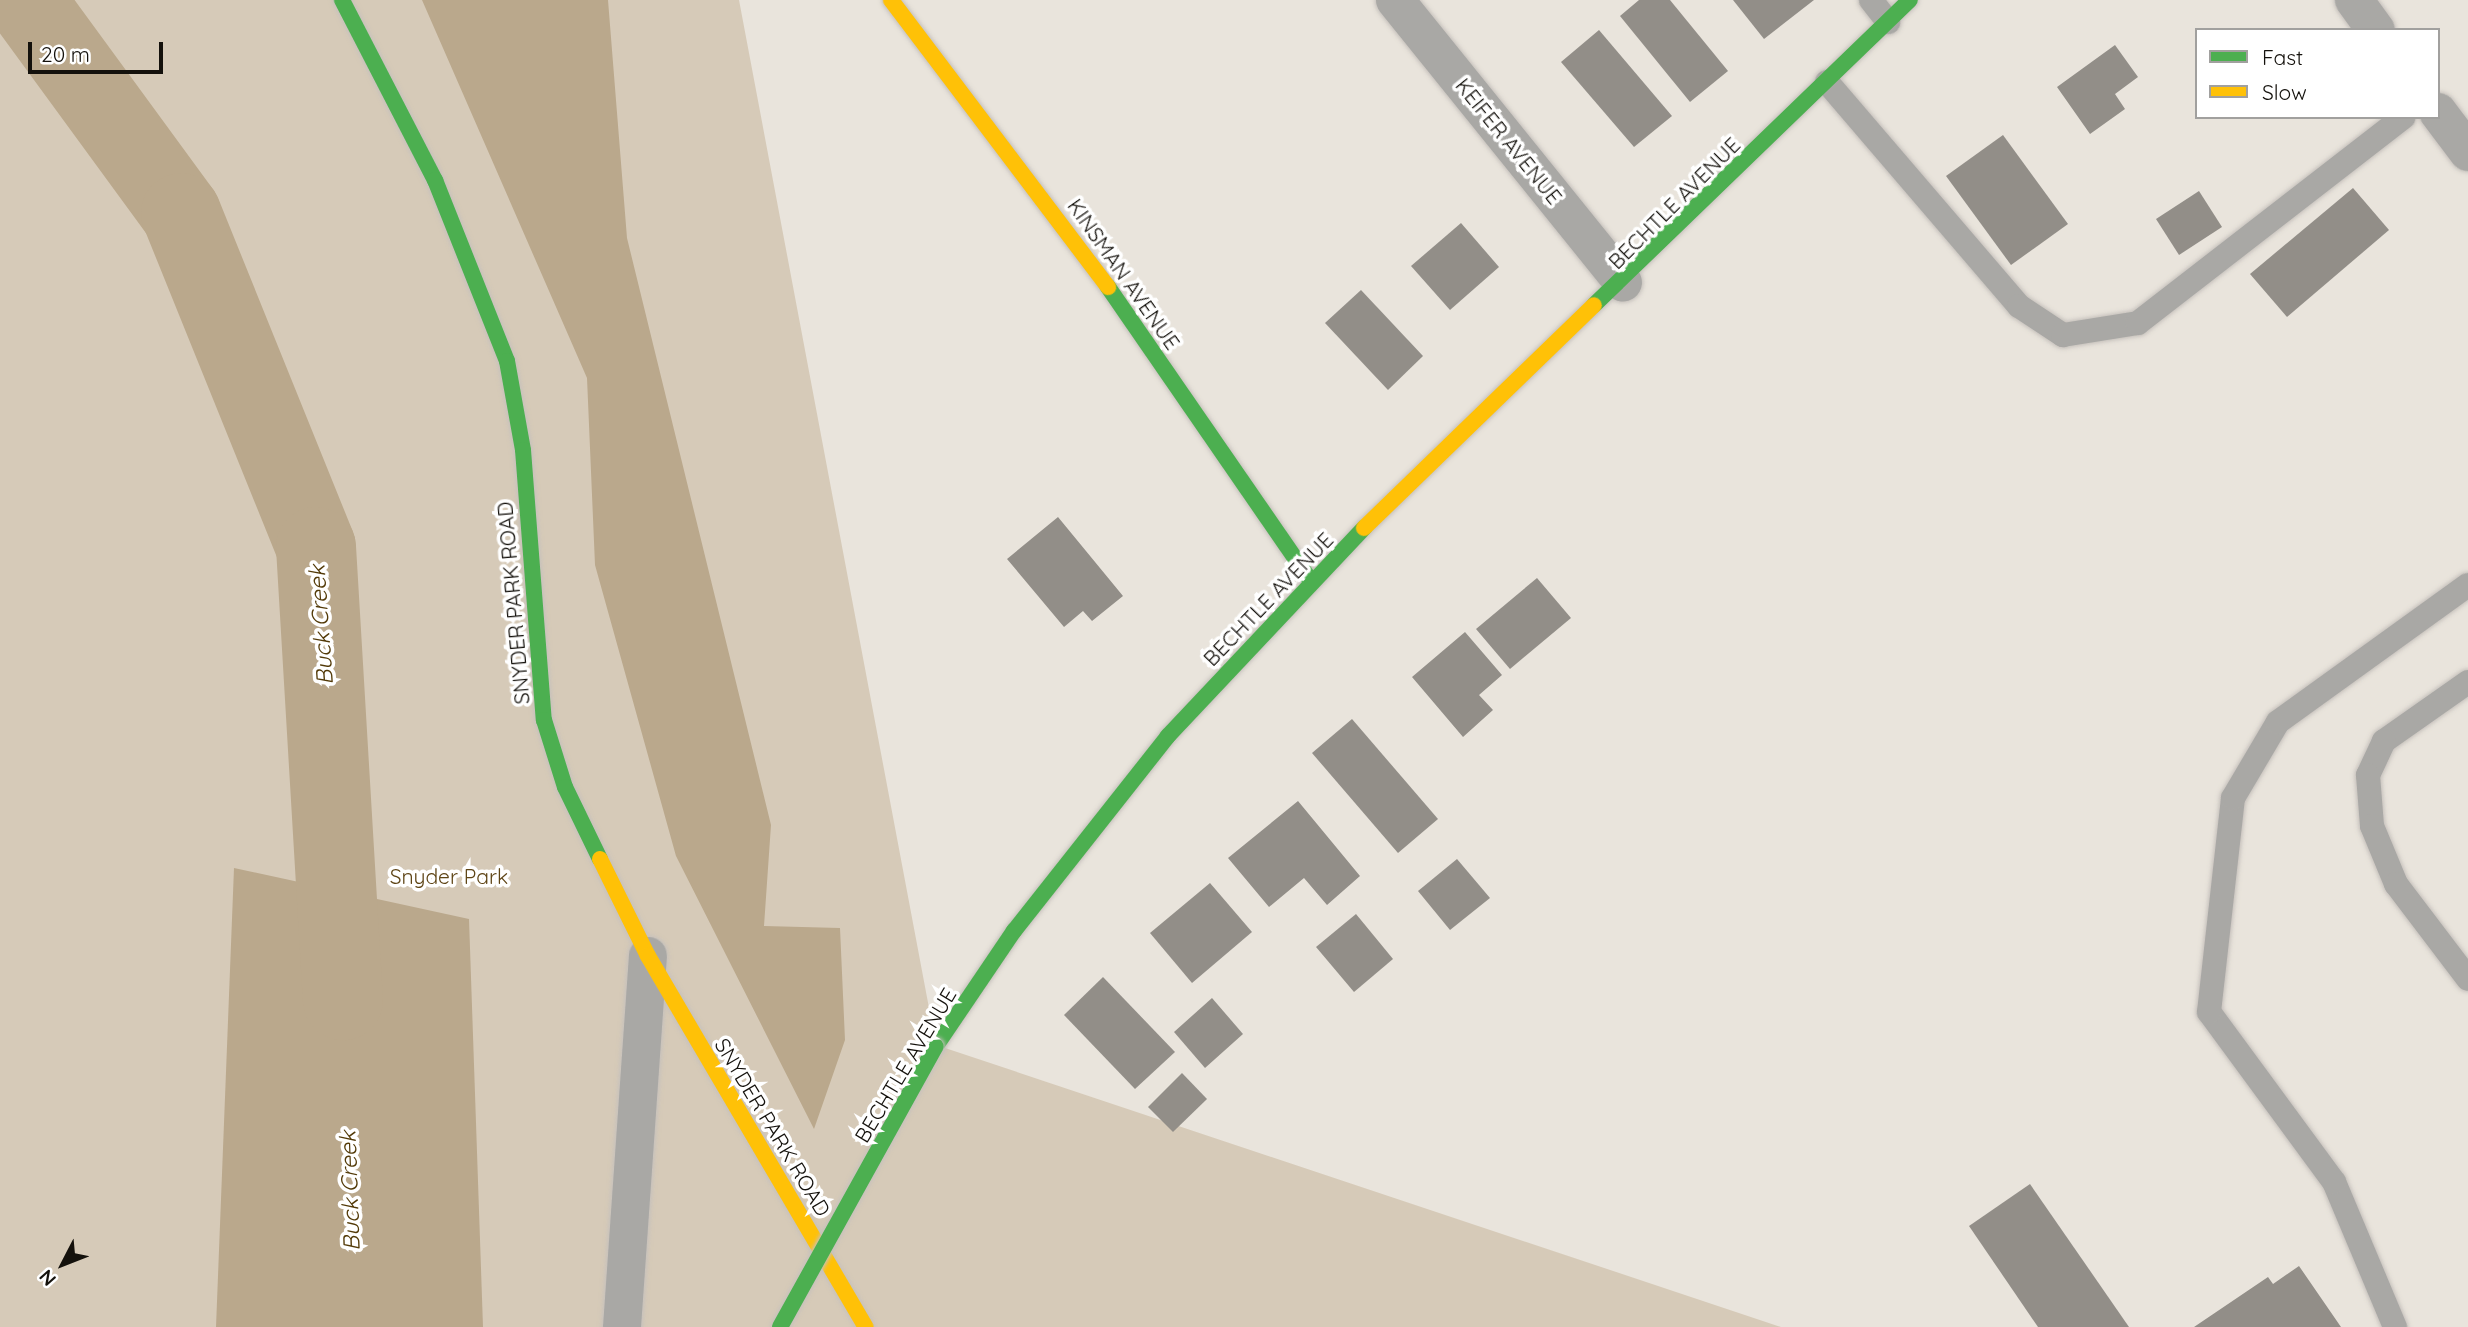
<!DOCTYPE html>
<style>
body{margin:0}
#map{position:relative;width:2468px;height:1327px;overflow:hidden;background:#e9e4dc;font-family:Quicksand,sans-serif}
div>[style]{position:absolute}
.green>*{inset:0;background:#d6cab8}
.water>*{inset:0;background:#baa88c}
.river>*{height:80px;margin:-40px;padding:0 40px;transform-origin:40px;border-radius:40px;background:#baa88c}
.building>*{inset:0;background:#928e88}
.roads{filter:drop-shadow(0 0 2px #c6c1bc) drop-shadow(0 0 2px #c6c1bc)}
.lane>*{height:24px;margin:-12px;padding:0 12px;transform-origin:12px;border-radius:12px;background:#a9a8a5}
.street>*{height:38px;margin:-19px;padding:0 19px;transform-origin:19px;border-radius:19px;background:#a9a8a5}
.fast>*{height:16px;margin:-8px;padding:0 8px;transform-origin:8px;border-radius:8px;background:#4caf50}
.slow>*{height:16px;margin:-8px;padding:0 8px;transform-origin:8px;border-radius:8px;background:#ffc107}
.bridges{filter:drop-shadow(0 0 2px #c6c1bc) drop-shadow(0 0 2px #c6c1bc)}
.fast-bridge>*{height:16px;margin:-8px;padding:0 8px;transform-origin:8px;border-radius:8px;background:#4caf50}
span{translate:-50% -50%;white-space:nowrap;text-align:center;line-height:1.15;-webkit-text-stroke:7px #fff;paint-order:stroke}
.street-label{font-size:21px;color:#14110c}
.park-label{font-size:21px;color:#5e4415}
.water-label{font-size:23px;color:#533a08;font-style:italic}
.legend{position:absolute;left:2195px;top:28px;width:245px;height:91px;box-sizing:border-box;background:#fff;border:2px solid #a1a09e;margin:0;padding:9px 12px;list-style:none;font-size:21px;color:#14110c}
.legend li{display:flex;align-items:center;gap:14px;height:35px}
.legend b{width:35px;border:2px solid #a1a09e}
.north{position:absolute;left:28px;top:1229px;width:70px;height:70px;-webkit-text-stroke:5px #fff;paint-order:stroke;rotate:228deg;font-size:19px;font-weight:700;line-height:28px;text-align:center;color:#14110c}
.north::after{content:'';display:block;margin:auto;width:24px;height:32px;background:#14110c;clip-path:polygon(50% 0,100% 100%,50% 72%,0 100%)}
.scale{position:absolute;left:28px;top:42px;width:135px;height:32px;box-sizing:border-box;border:4px solid #14110c;border-top:0;padding-left:9px;font-size:21px;line-height:24px;white-space:nowrap;color:#14110c;-webkit-text-stroke:5px #fff;paint-order:stroke}
</style>
<div id="map">
<div class="green">
<i style="clip-path:polygon(0 0,739px 0,936px 1045px,1781px 1327px,0 1327px)"></i>
</div>
<div class="water">
<i style="clip-path:polygon(422px 0,608px 0,627px 238px,771px 825px,764px 926px,840px 928px,845px 1040px,814px 1129px,676px 856px,595px 565px,587px 378px)"></i>
<i style="clip-path:polygon(234px 868px,469px 919px,483px 1327px,216px 1327px)"></i>
</div>
<div class="river">
<i style="left:25px;top:0;width:264px;rotate:53.8deg"></i>
<i style="left:181px;top:213px;width:360px;rotate:68deg"></i>
<i style="left:316px;top:547px;width:454px;rotate:86.6deg"></i>
</div>
<div class="building">
<i style="clip-path:polygon(1639px 0,1670px 0,1728px 71px,1690px 102px,1620px 16px)"></i>
<i style="clip-path:polygon(1733px 0,1814px 0,1764px 39px)"></i>
<i style="clip-path:polygon(1599px 30px,1672px 116px,1634px 147px,1561px 62px)"></i>
<i style="clip-path:polygon(2115px 45px,2138px 77px,2115px 94px,2125px 109px,2090px 134px,2057px 87px)"></i>
<i style="clip-path:polygon(2003px 135px,2068px 224px,2011px 265px,1946px 176px)"></i>
<i style="clip-path:polygon(2353px 188px,2389px 230px,2287px 317px,2250px 274px)"></i>
<i style="clip-path:polygon(2199px 191px,2222px 227px,2179px 255px,2156px 219px)"></i>
<i style="clip-path:polygon(1461px 223px,1499px 267px,1450px 310px,1411px 266px)"></i>
<i style="clip-path:polygon(1361px 290px,1423px 356px,1388px 390px,1325px 323px)"></i>
<i style="clip-path:polygon(1058px 517px,1123px 596px,1092px 621px,1083px 611px,1064px 627px,1007px 559px)"></i>
<i style="clip-path:polygon(1537px 578px,1571px 618px,1510px 669px,1476px 629px)"></i>
<i style="clip-path:polygon(1465px 632px,1502px 675px,1479px 695px,1493px 710px,1463px 737px,1412px 677px)"></i>
<i style="clip-path:polygon(1352px 719px,1438px 819px,1398px 853px,1312px 753px)"></i>
<i style="clip-path:polygon(1298px 801px,1360px 876px,1327px 905px,1304px 878px,1269px 907px,1228px 858px)"></i>
<i style="clip-path:polygon(1457px 859px,1490px 898px,1450px 930px,1418px 891px)"></i>
<i style="clip-path:polygon(1210px 883px,1252px 932px,1192px 983px,1150px 933px)"></i>
<i style="clip-path:polygon(1356px 914px,1393px 959px,1354px 992px,1316px 947px)"></i>
<i style="clip-path:polygon(1103px 977px,1175px 1052px,1135px 1089px,1064px 1015px)"></i>
<i style="clip-path:polygon(1212px 998px,1243px 1034px,1205px 1068px,1174px 1032px)"></i>
<i style="clip-path:polygon(1182px 1073px,1207px 1099px,1173px 1132px,1148px 1107px)"></i>
<i style="clip-path:polygon(2030px 1184px,2129px 1327px,2038px 1327px,1969px 1226px)"></i>
<i style="clip-path:polygon(2299px 1266px,2341px 1327px,2194px 1327px,2268px 1277px,2273px 1284px)"></i>
</div>
<div class="roads">
<div class="lane">
<i style="left:1871px;top:0;width:28px;rotate:52deg"></i>
<i style="left:1827px;top:82px;width:295px;rotate:49.4deg"></i>
<i style="left:2019px;top:306px;width:53px;rotate:33.4deg"></i>
<i style="left:2063px;top:335px;width:76px;rotate:-9.1deg"></i>
<i style="left:2138px;top:323px;width:336px;rotate:-37.8deg"></i>
<i style="left:2468px;top:682px;width:103px;rotate:144.9deg"></i>
<i style="left:2384px;top:741px;width:38px;rotate:115deg"></i>
<i style="left:2368px;top:775px;width:51px;rotate:85.5deg"></i>
<i style="left:2372px;top:826px;width:63px;rotate:67.5deg"></i>
<i style="left:2396px;top:884px;width:119px;rotate:52.8deg"></i>
<i style="left:2395px;top:1327px;width:157px;rotate:-112.8deg"></i>
<i style="left:2334px;top:1182px;width:211px;rotate:-126.3deg"></i>
<i style="left:2209px;top:1012px;width:215px;rotate:-83.6deg"></i>
<i style="left:2233px;top:798px;width:88px;rotate:-59.4deg"></i>
<i style="left:2278px;top:722px;width:234px;rotate:-35.8deg"></i>
</div>
<div class="street">
<i style="left:1395px;top:0;width:363px;rotate:51.1deg"></i>
<i style="left:2354px;top:0;width:37px;rotate:54deg"></i>
<i style="left:2438px;top:112px;width:50px;rotate:53.1deg"></i>
<i style="left:622px;top:1327px;width:372px;rotate:-86deg"></i>
</div>
<div class="fast">
<i style="left:342px;top:0;width:203px;rotate:62.7deg"></i>
<i style="left:435px;top:180px;width:195px;rotate:68.3deg"></i>
<i style="left:507px;top:361px;width:90px;rotate:79.8deg"></i>
<i style="left:523px;top:450px;width:271px;rotate:85.6deg"></i>
<i style="left:544px;top:720px;width:70px;rotate:72.6deg"></i>
<i style="left:565px;top:787px;width:80px;rotate:64.1deg"></i>
<i style="left:1108px;top:287px;width:356px;rotate:55.4deg"></i>
<i style="left:1594px;top:305px;width:439px;rotate:-44deg"></i>
<i style="left:936px;top:1046px;width:139px;rotate:-55.9deg"></i>
<i style="left:1014px;top:931px;width:248px;rotate:-51.7deg"></i>
<i style="left:1168px;top:736px;width:286px;rotate:-46.7deg"></i>
</div>
<div class="slow">
<i style="left:891px;top:0;width:360px;rotate:52.9deg"></i>
<i style="left:1364px;top:528px;width:320px;rotate:-44.1deg"></i>
<i style="left:600px;top:859px;width:108px;rotate:63.7deg"></i>
<i style="left:648px;top:956px;width:430px;rotate:59.6deg"></i>
</div>
</div>
<div class="bridges">
<div class="fast-bridge">
<i style="left:780px;top:1327px;width:321px;rotate:-61deg"></i>
</div>
</div>
<div class="street-label">
<span style="left:1509px;top:141px;rotate:51deg">KEIFER AVENUE</span>
<span style="left:1674px;top:203px;rotate:-45deg">BECHTLE AVENUE</span>
<span style="left:1124px;top:274px;rotate:55deg">KINSMAN AVENUE</span>
<span style="left:1268px;top:599px;rotate:-46deg">BECHTLE AVENUE</span>
<span style="left:513px;top:603px;rotate:-95deg">SNYDER PARK ROAD</span>
<span style="left:905px;top:1065px;rotate:-59deg">BECHTLE AVENUE</span>
<span style="left:773px;top:1127px;rotate:59deg">SNYDER PARK ROAD</span>
</div>
<div class="park-label">
<span style="left:449px;top:876px">Snyder Park</span>
</div>
<div class="water-label">
<span style="left:321px;top:625px;rotate:-94deg">Buck Creek</span>
<span style="left:350px;top:1191px;rotate:-92deg">Buck Creek</span>
</div>
<ul class="legend">
<li><b style="height:9px;background:#4caf50"></b>Fast</li>
<li><b style="height:9px;background:#ffc107"></b>Slow</li>
</ul>
<div class="north">N</div>
<div class="scale">20 m</div>
</div>
